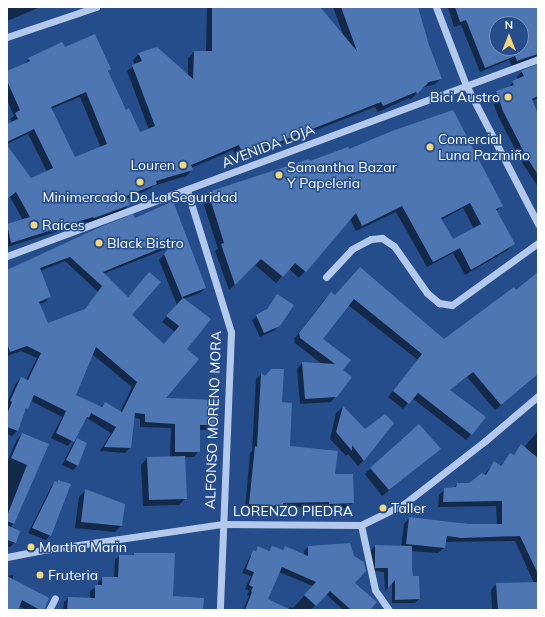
<!DOCTYPE html>
<meta charset="utf-8">
<style>
body{margin:0}
#map{position:relative;width:545px;height:617px;overflow:hidden;background:#254d8c;font-family:Mulish,sans-serif}
div>[style]{position:absolute}
.shadow>*{inset:0;background:#0007}
.building>*{inset:0;background:#4d76b3}
.minor>*{height:7px;margin:-3.5px;padding:0 3.5px;transform-origin:3.5px;border-radius:3.5px;background:#b3c9eb}
.dots>*{width:11px;height:11px;translate:-50% -50%;box-sizing:border-box;border:2px solid #254d8c;border-radius:50%}
span{translate:-50% -50%;white-space:nowrap;text-align:center;line-height:1.15;-webkit-text-stroke:3px #254d8c;paint-order:stroke}
.poi-label{font-size:14px;color:#fff}
.right{translate:-100% -50%;text-align:right}
.left{translate:0 -50%;text-align:left}
.street-label{font-size:14px;color:#fff}
.frame{position:absolute;inset:0;border:8px solid #fff;pointer-events:none}
.north{position:absolute;left:489px;top:16px;width:40px;height:40px;box-sizing:border-box;background:#254d8c;border:1px solid #7c94ba;border-radius:50%;rotate:0deg;font-size:11px;font-weight:700;line-height:16px;text-align:center;color:#fff}
.north::after{content:'';display:block;margin:auto;width:14px;height:18px;background:#f5d777;clip-path:polygon(50% 0,100% 100%,50% 72%,0 100%)}
</style>
<div id="map">
<div class="shadow">
<i style="clip-path:polygon(7px 7px,40px 7px,7px 21px)"></i>
<i style="clip-path:polygon(evenodd,207px 7px,319px 7px,344px 37px,333px 7px,415px 7px,441px 79px,435px 84px,422px 88px,411px 99px,409px 98px,378px 112px,375px 107px,268px 149px,236px 157px,233px 150px,191px 168px,192px 170px,186px 176px,153px 186px,150px 189px,126px 199px,129px 205px,123px 211px,88px 224px,88px 222px,7px 247px,7px 225px,23px 220px,10px 197px,7px 199px,7px 146px,31px 180px,47px 172px,28px 134px,7px 144px,7px 125px,12px 123px,10px 119px,14px 116px,7px 100px,7px 72px,23px 65px,29px 59px,64px 49px,110px 69px,108px 72px,125px 111px,139px 134px,149px 130px,127px 71px,135px 65px,133px 60px,139px 54px,188px 75px,188px 58px,194px 52px,206px 52px,207px 7px,80px 97px,101px 148px,75px 158px,51px 109px,80px 97px)"></i>
<i style="clip-path:polygon(evenodd,448px 7px,538px 7px,538px 98px,532px 101px,538px 114px,538px 187px,521px 161px,498px 116px,491px 97px,496px 92px,508px 88px,513px 82px,518px 80px,517px 77px,522px 71px,538px 65px,538px 62px,512px 66px,509px 60px,480px 72px,461px 25px,454px 27px,448px 7px,497px 24px,521px 24px,521px 48px,497px 48px,497px 24px)"></i>
<i style="clip-path:polygon(evenodd,349px 150px,502px 205px,496px 212px,514px 243px,508px 250px,465px 275px,453px 253px,427px 267px,396px 212px,356px 231px,350px 219px,299px 278px,289px 269px,276px 283px,255px 265px,229px 290px,215px 251px,218px 249px,202px 199px,208px 193px,349px 150px,463px 208px,474px 229px,452px 240px,441px 220px,463px 208px)"></i>
<i style="clip-path:polygon(evenodd,173px 203px,205px 288px,200px 293px,183px 299px,186px 349px,164px 399px,215px 401px,214px 425px,209px 430px,199px 430px,199px 451px,194px 457px,184px 457px,186px 498px,179px 505px,143px 506px,141px 465px,147px 458px,170px 457px,171px 428px,140px 427px,140px 419px,134px 418px,130px 448px,125px 453px,100px 451px,111px 433px,87px 418px,68px 446px,51px 438px,62px 417px,31px 401px,24px 412px,17px 431px,12px 436px,7px 434px,7px 403px,16px 383px,21px 378px,26px 380px,37px 358px,21px 351px,7px 356px,7px 271px,173px 203px,171px 247px,159px 260px,177px 305px,162px 322px,175px 332px,164px 345px,131px 316px,144px 278px,127px 298px,103px 274px,171px 247px,173px 203px,65px 261px,98px 292px,84px 311px,47px 325px,39px 304px,45px 302px,50px 297px,40px 271px,65px 261px,173px 203px,92px 354px,132px 387px,120px 412px,105px 403px,100px 407px,75px 395px,92px 354px)"></i>
<i style="clip-path:polygon(355px 274px,444px 340px,538px 277px,538px 374px,495px 410px,467px 377px,450px 390px,485px 418px,466px 440px,412px 398px,403px 409px,388px 397px,418px 360px,348px 305px,322px 339px,342px 371px,336px 396px,331px 402px,300px 404px,297px 369px,302px 363px,322px 364px,295px 343px,294px 339px,325px 299px,331px 294px,335px 296px)"></i>
<i style="clip-path:polygon(278px 295px,279px 325px,275px 330px,260px 337px,252px 320px,265px 311px)"></i>
<i style="clip-path:polygon(261px 374px,281px 403px,289px 447px,334px 475px,353px 502px,348px 508px,324px 509px,324px 506px,279px 508px,276px 511px,245px 509px,250px 453px,252px 451px,256px 379px)"></i>
<i style="clip-path:polygon(343px 407px,365px 431px,364px 460px,358px 466px,348px 454px,346px 456px,330px 439px,336px 413px)"></i>
<i style="clip-path:polygon(538px 431px,538px 610px,492px 610px,491px 590px,496px 584px,534px 583px,515px 541px,445px 542px,444px 548px,438px 553px,411px 551px,412px 577px,419px 599px,415px 603px,392px 603px,392px 583px,385px 591px,384px 572px,372px 571px,371px 550px,375px 546px,401px 547px,404px 524px,409px 518px,468px 525px,497px 525px,496px 506px,438px 507px,439px 495px,445px 489px,453px 489px,457px 484px,469px 484px,484px 475px,494px 463px,500px 466px,510px 454px,513px 456px,521px 446px,528px 450px,525px 446px)"></i>
<i style="clip-path:polygon(22px 434px,48px 445px,11px 528px,15px 542px,10px 547px,7px 546px,7px 462px,17px 439px)"></i>
<i style="clip-path:polygon(77px 439px,86px 443px,77px 466px,73px 470px,62px 465px,73px 443px)"></i>
<i style="clip-path:polygon(440px 449px,382px 496px,365px 474px,371px 468px)"></i>
<i style="clip-path:polygon(59px 481px,50px 535px,46px 540px,28px 533px,51px 487px)"></i>
<i style="clip-path:polygon(85px 491px,124px 505px,121px 526px,115px 532px,75px 528px,79px 497px)"></i>
<i style="clip-path:polygon(evenodd,259px 547px,268px 551px,272px 547px,282px 551px,285px 547px,304px 555px,304px 551px,308px 547px,353px 583px,369px 610px,343px 610px,326px 594px,311px 610px,243px 610px,249px 596px,247px 595px,249px 591px,245px 589px,251px 576px,242px 573px,250px 556px,259px 547px,279px 572px,313px 586px,293px 608px,290px 607px,288px 610px,266px 600px,279px 572px)"></i>
<i style="clip-path:polygon(134px 554px,172px 597px,202px 610px,63px 610px,64px 602px,68px 598px,90px 599px,90px 591px,98px 586px,98px 583px,102px 578px,114px 578px,115px 560px,119px 556px,132px 556px)"></i>
<i style="clip-path:polygon(13px 575px,13px 580px,44px 610px,27px 610px,19px 606px,17px 610px,7px 610px,7px 576px)"></i>
</div>
<div class="building">
<i style="clip-path:polygon(evenodd,212px 7px,320px 7px,357px 51px,341px 7px,418px 7px,429px 45px,442px 79px,429px 82px,417px 94px,416px 92px,383px 106px,381px 102px,274px 144px,242px 152px,239px 145px,191px 165px,193px 170px,156px 181px,157px 184px,126px 196px,130px 205px,94px 218px,93px 217px,11px 243px,7px 224px,30px 217px,16px 192px,7px 199px,7px 145px,31px 178px,53px 168px,34px 129px,7px 142px,7px 124px,18px 119px,15px 113px,20px 110px,7px 81px,7px 71px,30px 61px,28px 58px,62px 42px,65px 47px,95px 34px,111px 69px,108px 71px,126px 110px,129px 108px,140px 132px,155px 126px,132px 65px,142px 61px,138px 53px,157px 47px,193px 79px,194px 51px,212px 51px,212px 7px,86px 92px,107px 144px,75px 157px,51px 107px,86px 92px)"></i>
<i style="clip-path:polygon(evenodd,455px 7px,538px 7px,538px 54px,517px 61px,515px 56px,485px 68px,466px 20px,460px 22px,455px 7px,497px 24px,521px 24px,521px 48px,497px 48px,497px 24px)"></i>
<i style="clip-path:polygon(538px 64px,538px 96px,532px 99px,538px 114px,538px 175px,526px 156px,503px 111px,496px 91px,514px 85px,512px 81px,524px 76px,521px 71px)"></i>
<i style="clip-path:polygon(evenodd,453px 110px,503px 206px,496px 209px,515px 244px,471px 270px,460px 248px,433px 262px,402px 206px,362px 226px,356px 213px,306px 272px,295px 263px,283px 277px,261px 259px,235px 285px,221px 244px,224px 243px,208px 192px,309px 159px,310px 161px,348px 147px,349px 149px,392px 131px,453px 110px,470px 203px,481px 224px,453px 239px,441px 218px,470px 203px)"></i>
<i style="clip-path:polygon(evenodd,173px 201px,206px 288px,182px 297px,211px 319px,187px 349px,199px 359px,166px 398px,216px 400px,215px 425px,200px 425px,200px 452px,175px 452px,175px 424px,145px 422px,145px 414px,135px 413px,131px 448px,104px 447px,116px 427px,91px 413px,89px 418px,87px 417px,74px 442px,56px 433px,66px 411px,34px 395px,28px 409px,26px 408px,18px 431px,7px 427px,7px 414px,12px 402px,10px 401px,21px 377px,28px 380px,41px 353px,27px 346px,10px 352px,7px 343px,7px 270px,98px 228px,133px 214px,135px 218px,173px 201px,173px 243px,164px 254px,183px 300px,182px 299px,166px 316px,179px 326px,164px 344px,132px 315px,161px 282px,149px 272px,128px 297px,103px 272px,173px 243px,173px 201px,70px 257px,102px 286px,85px 309px,48px 323px,39px 302px,51px 297px,40px 268px,70px 257px,173px 201px,96px 347px,137px 382px,122px 412px,105px 402px,102px 407px,76px 395px,96px 347px)"></i>
<i style="clip-path:polygon(360px 267px,444px 339px,514px 287px,516px 290px,538px 272px,538px 374px,501px 405px,473px 372px,450px 390px,486px 417px,472px 435px,418px 393px,409px 404px,393px 391px,422px 354px,354px 299px,323px 339px,351px 360px,343px 370px,352px 377px,337px 397px,305px 399px,302px 362px,335px 364px,300px 338px,299px 333px,331px 292px,335px 295px)"></i>
<i style="clip-path:polygon(277px 294px,294px 305px,280px 326px,264px 333px,256px 315px,267px 309px)"></i>
<i style="clip-path:polygon(271px 369px,284px 369px,282px 402px,292px 403px,290px 446px,338px 451px,335px 474px,353px 474px,354px 503px,329px 504px,329px 502px,283px 503px,283px 506px,249px 504px,255px 446px,257px 447px,261px 373px,265px 376px)"></i>
<i style="clip-path:polygon(343px 406px,365px 429px,385px 414px,394px 423px,364px 461px,352px 445px,352px 451px,336px 432px)"></i>
<i style="clip-path:polygon(419px 424px,441px 449px,389px 490px,370px 468px)"></i>
<i style="clip-path:polygon(22px 433px,49px 444px,14px 524px,7px 521px,7px 516px,27px 465px,11px 458px)"></i>
<i style="clip-path:polygon(77px 438px,87px 443px,78px 466px,66px 460px)"></i>
<i style="clip-path:polygon(521px 444px,538px 458px,538px 574px,520px 536px,461px 538px,447px 536px,445px 548px,406px 544px,409px 517px,468px 524px,502px 524px,502px 501px,443px 502px,444px 488px,456px 487px,457px 483px,469px 483px,482px 473px,486px 475px,494px 461px,501px 466px,510px 453px,514px 455px)"></i>
<i style="clip-path:polygon(185px 456px,187px 499px,149px 500px,147px 457px)"></i>
<i style="clip-path:polygon(58px 480px,71px 484px,51px 536px,32px 528px,55px 481px,58px 482px)"></i>
<i style="clip-path:polygon(85px 489px,125px 504px,122px 526px,81px 522px)"></i>
<i style="clip-path:polygon(7px 525px,20px 531px,16px 543px,7px 540px)"></i>
<i style="clip-path:polygon(350px 543px,354px 556px,364px 562px,366px 571px,355px 583px,377px 602px,370px 610px,351px 610px,330px 591px,316px 606px,304px 595px,316px 582px,282px 567px,268px 599px,291px 610px,245px 610px,252px 592px,251px 591px,253px 587px,249px 585px,254px 572px,246px 569px,253px 550px,256px 551px,258px 546px,269px 551px,272px 546px,283px 550px,285px 546px,308px 556px,308px 546px)"></i>
<i style="clip-path:polygon(375px 545px,412px 546px,412px 569px,413px 576px,419px 576px,420px 599px,395px 600px,395px 580px,388px 588px,388px 568px,375px 568px)"></i>
<i style="clip-path:polygon(134px 553px,175px 553px,173px 596px,204px 598px,203px 610px,67px 610px,68px 597px,95px 598px,95px 585px,102px 585px,102px 577px,118px 577px,119px 555px,134px 555px)"></i>
<i style="clip-path:polygon(7px 576px,49px 598px,44px 610px,40px 610px,22px 600px,18px 610px,7px 610px)"></i>
<i style="clip-path:polygon(538px 582px,538px 610px,498px 610px,496px 583px)"></i>
</div>
<div class="minor">
<i style="left:436px;top:7px;width:84px;rotate:69deg"></i>
<i style="left:466px;top:85px;width:157px;rotate:62.6deg"></i>
<i style="left:7px;top:37px;width:94px;rotate:-18.6deg"></i>
<i style="left:187px;top:190px;width:149px;rotate:72.8deg"></i>
<i style="left:231px;top:332px;width:278px;rotate:92.3deg"></i>
<i style="left:7px;top:256px;width:566px;rotate:-20.35deg"></i>
<i style="left:326px;top:277px;width:38px;rotate:-47deg"></i>
<i style="left:352px;top:249px;width:21px;rotate:-28deg"></i>
<i style="left:371px;top:239px;width:11px;rotate:-5deg"></i>
<i style="left:382px;top:238px;width:14px;rotate:34deg"></i>
<i style="left:394px;top:246px;width:57px;rotate:54.9deg"></i>
<i style="left:427px;top:293px;width:16px;rotate:40deg"></i>
<i style="left:439px;top:303px;width:13px;rotate:9deg"></i>
<i style="left:452px;top:305px;width:106px;rotate:-35.8deg"></i>
<i style="left:361px;top:525px;width:66px;rotate:77.8deg"></i>
<i style="left:375px;top:590px;width:24px;rotate:55deg"></i>
<i style="left:7px;top:557px;width:38px;rotate:-11deg"></i>
<i style="left:44px;top:550px;width:181px;rotate:-8.3deg"></i>
<i style="left:223px;top:524px;width:138px;rotate:0.4deg"></i>
<i style="left:361px;top:525px;width:48px;rotate:-26deg"></i>
<i style="left:404px;top:504px;width:103px;rotate:-37.9deg"></i>
<i style="left:485px;top:441px;width:70px;rotate:-40.3deg"></i>
<i style="left:49px;top:610px;width:13px;rotate:-63deg"></i>
</div>
<div class="dots">
<i style="left:508px;top:97px;background:#f5d777"></i>
<i style="left:430px;top:147px;background:#f5d777"></i>
<i style="left:183px;top:165px;background:#f5d777"></i>
<i style="left:279px;top:175px;background:#f5d777"></i>
<i style="left:140px;top:182px;background:#f5d777"></i>
<i style="left:34px;top:225px;background:#f5d777"></i>
<i style="left:99px;top:243px;background:#f5d777"></i>
<i style="left:383px;top:508px;background:#f5d777"></i>
<i style="left:31px;top:547px;background:#f5d777"></i>
<i style="left:40px;top:575px;background:#f5d777"></i>
</div>
<div class="poi-label">
<span class="right" style="left:500px;top:97px">Bici Austro</span>
<span class="left" style="left:438px;top:147px">Comercial<br>Luna Pazmiño</span>
<span class="right" style="left:175px;top:165px">Louren</span>
<span class="left" style="left:287px;top:175px">Samantha Bazar<br>Y Papeleria</span>
<span style="left:140px;top:197px">Minimercado De La Seguridad</span>
<span class="left" style="left:42px;top:225px">Raices</span>
<span class="left" style="left:107px;top:243px">Black Bistro</span>
<span class="left" style="left:391px;top:508px">Taller</span>
<span class="left" style="left:39px;top:547px">Martha Marin</span>
<span class="left" style="left:48px;top:575px">Fruteria</span>
</div>
<div class="street-label">
<span style="left:268px;top:146px;rotate:-21deg">AVENIDA LOJA</span>
<span style="left:213px;top:420px;rotate:-88deg">ALFONSO MORENO MORA</span>
<span style="left:293px;top:511px">LORENZO PIEDRA</span>
</div>
<div class="frame"></div>
<div class="north">N</div>
</div>
